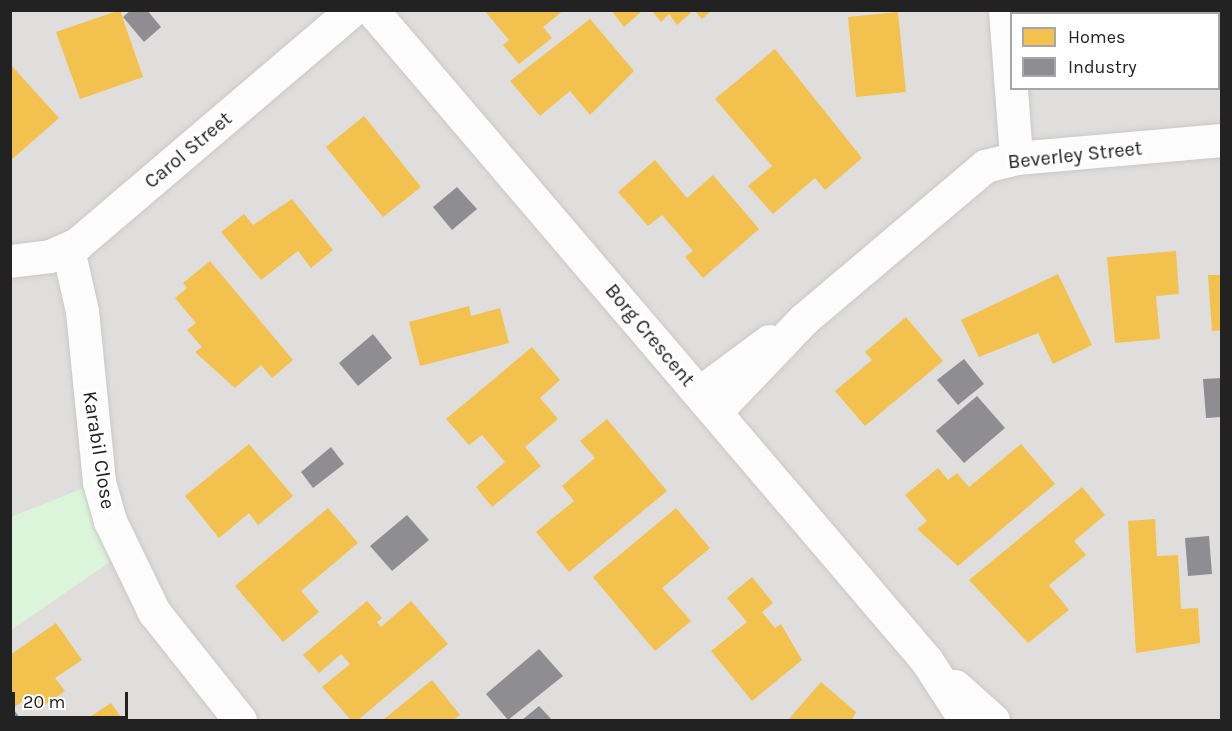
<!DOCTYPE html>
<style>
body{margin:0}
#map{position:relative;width:1232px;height:731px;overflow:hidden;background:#f0eeeb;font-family:Karla,sans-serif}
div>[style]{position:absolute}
.residential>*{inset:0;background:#dfdedc}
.park>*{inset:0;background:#daf5da}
.homes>*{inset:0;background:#f2c14e}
.industry>*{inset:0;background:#8d8d92}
.roads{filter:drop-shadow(0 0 2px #c9c8c7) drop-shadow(0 0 2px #c9c8c7)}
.minor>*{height:33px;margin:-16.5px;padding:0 16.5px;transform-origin:16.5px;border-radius:16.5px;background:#fdfcfc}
span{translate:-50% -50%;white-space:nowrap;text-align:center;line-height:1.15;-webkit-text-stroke:6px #fff;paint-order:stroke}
.street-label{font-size:20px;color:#222}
.frame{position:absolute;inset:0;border:12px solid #222;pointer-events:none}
.legend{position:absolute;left:1010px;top:12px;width:210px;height:78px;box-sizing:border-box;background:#fff;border:2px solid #a7a7a7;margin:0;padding:8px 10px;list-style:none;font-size:18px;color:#222}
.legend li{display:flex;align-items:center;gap:12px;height:30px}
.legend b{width:30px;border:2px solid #a7a7a7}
.scale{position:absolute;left:12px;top:692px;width:116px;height:27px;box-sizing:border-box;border:3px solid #222;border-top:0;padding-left:8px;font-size:18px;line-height:21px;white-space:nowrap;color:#222;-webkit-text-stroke:4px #fff;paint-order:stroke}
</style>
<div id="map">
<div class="residential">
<i style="clip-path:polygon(evenodd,11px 11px,1221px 11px,1221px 720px,11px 720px,11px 11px,1012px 14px,1218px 14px,1218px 88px,1012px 88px,1012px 14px)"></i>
</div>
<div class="park">
<i style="clip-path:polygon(99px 482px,123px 553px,11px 630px,11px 517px)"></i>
</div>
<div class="homes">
<i style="clip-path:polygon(120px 10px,143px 77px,80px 99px,56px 32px)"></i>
<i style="clip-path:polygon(484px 10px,564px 10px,543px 27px,552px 38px,519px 64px,503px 45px,509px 40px)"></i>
<i style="clip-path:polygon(611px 10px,643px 10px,624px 27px)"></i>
<i style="clip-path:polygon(651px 10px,694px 10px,677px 25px,669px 14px,661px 22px)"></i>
<i style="clip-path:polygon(694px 10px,712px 10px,702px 19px)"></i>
<i style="clip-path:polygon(1079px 10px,1141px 10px,1142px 14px,1080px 14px)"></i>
<i style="clip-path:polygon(1170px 10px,1222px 10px,1222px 38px,1218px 14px)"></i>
<i style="clip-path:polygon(898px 12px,906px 92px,856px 97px,848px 17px)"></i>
<i style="clip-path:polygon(590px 19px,634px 71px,590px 115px,570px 91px,540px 116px,510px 81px)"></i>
<i style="clip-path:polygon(775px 49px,862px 158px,825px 190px,815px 178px,773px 214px,748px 186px,772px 166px,715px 99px)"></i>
<i style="clip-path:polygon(10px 64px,59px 118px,10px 161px)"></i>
<i style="clip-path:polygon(364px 116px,421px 187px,383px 217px,326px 147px)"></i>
<i style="clip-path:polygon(655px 160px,687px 198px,713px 175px,759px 229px,703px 278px,685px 257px,693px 251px,662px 215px,648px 226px,618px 192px)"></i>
<i style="clip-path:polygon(292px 199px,333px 250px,311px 268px,298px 251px,261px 280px,221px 232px,244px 214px,253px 225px)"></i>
<i style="clip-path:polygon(1176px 251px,1179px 294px,1156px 296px,1160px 339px,1115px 343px,1107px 257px)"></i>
<i style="clip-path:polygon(210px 261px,293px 360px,272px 378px,261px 365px,235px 388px,195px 352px,202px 347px,187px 330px,196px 323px,175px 298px,187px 288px,183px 283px)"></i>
<i style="clip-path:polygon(1058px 274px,1092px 345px,1053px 364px,1038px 333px,979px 357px,961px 320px)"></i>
<i style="clip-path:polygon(1208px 275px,1222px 275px,1222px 330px,1212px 331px)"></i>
<i style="clip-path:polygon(469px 306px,471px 316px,500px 308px,509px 343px,420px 366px,409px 322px)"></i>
<i style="clip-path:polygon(906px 317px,943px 361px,865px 426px,835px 391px,872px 360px,865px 352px)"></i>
<i style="clip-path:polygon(532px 347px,560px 380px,540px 398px,558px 419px,525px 447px,541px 466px,492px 507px,476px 487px,505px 462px,482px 435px,469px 445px,446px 419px)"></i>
<i style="clip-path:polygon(607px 419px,667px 491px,569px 572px,536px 532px,574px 501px,562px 486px,595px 458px,580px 441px)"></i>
<i style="clip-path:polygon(249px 444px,293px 496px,258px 525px,249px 513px,219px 538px,185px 496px)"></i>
<i style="clip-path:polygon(1021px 444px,1055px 484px,958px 566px,917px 529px,927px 521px,905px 495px,938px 468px,948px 480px,957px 473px,969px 487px)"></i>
<i style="clip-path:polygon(1082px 487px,1105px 515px,1074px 541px,1086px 555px,1049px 585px,1069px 610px,1028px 643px,969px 580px)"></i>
<i style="clip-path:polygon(328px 508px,358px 543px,301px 591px,319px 612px,283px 642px,235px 586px)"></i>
<i style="clip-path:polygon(676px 508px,710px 548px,662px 588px,691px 621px,655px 651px,593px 577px)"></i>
<i style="clip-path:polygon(1155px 519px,1157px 556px,1178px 555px,1181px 609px,1198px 608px,1200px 643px,1136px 653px,1128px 521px)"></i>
<i style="clip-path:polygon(752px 577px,773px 603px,762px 612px,775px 628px,781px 624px,802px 660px,752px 701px,711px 651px,747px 622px,727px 598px)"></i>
<i style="clip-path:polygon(367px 601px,382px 618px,377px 622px,381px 627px,411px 601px,448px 644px,358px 720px,351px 720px,322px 687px,350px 664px,341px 654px,319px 673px,303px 655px)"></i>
<i style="clip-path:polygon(56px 623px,82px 660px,55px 678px,65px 691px,42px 707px,33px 694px,10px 710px,10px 655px)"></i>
<i style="clip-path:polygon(432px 680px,460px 715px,453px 720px,383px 720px)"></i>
<i style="clip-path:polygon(821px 682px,856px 712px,852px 720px,788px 720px)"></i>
<i style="clip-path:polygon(111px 703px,123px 720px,85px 720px)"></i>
</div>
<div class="industry">
<i style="clip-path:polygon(131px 10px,147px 10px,161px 27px,144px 42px,123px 17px)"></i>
<i style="clip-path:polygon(457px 187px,477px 209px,452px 230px,433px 207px)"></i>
<i style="clip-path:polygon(373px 334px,392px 358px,358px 386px,339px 363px)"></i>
<i style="clip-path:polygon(964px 359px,984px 384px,958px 405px,937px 380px)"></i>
<i style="clip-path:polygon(1222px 378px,1222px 417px,1206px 418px,1203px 379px)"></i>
<i style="clip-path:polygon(977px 396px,1005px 428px,964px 463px,936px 431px)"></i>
<i style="clip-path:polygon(331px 447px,344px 464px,313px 488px,301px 472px)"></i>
<i style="clip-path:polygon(407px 515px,429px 540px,392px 571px,370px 546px)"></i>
<i style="clip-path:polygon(1209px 536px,1212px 574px,1188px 576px,1185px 538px)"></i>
<i style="clip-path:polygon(539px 649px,563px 676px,508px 720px,486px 694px)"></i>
<i style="clip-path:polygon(539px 706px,552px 720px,522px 720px)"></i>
<i style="clip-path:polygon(15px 711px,21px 720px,10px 720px)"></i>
</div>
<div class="roads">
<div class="minor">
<i style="left:372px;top:10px;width:855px;rotate:49.55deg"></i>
<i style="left:927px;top:661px;width:70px;rotate:57.2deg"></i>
<i style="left:1005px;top:10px;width:148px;rotate:85.7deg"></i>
<i style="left:68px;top:249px;width:64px;rotate:77.3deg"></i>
<i style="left:82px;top:311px;width:172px;rotate:84.3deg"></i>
<i style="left:99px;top:482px;width:41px;rotate:74.2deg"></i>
<i style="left:110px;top:521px;width:101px;rotate:64.2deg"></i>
<i style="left:154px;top:612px;width:138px;rotate:51.5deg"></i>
<i style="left:10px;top:261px;width:40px;rotate:-7.1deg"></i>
<i style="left:50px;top:256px;width:30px;rotate:-24deg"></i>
<i style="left:77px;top:244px;width:361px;rotate:-40.4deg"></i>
<i style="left:699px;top:393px;width:87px;rotate:-36.6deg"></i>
<i style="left:715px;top:412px;width:129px;rotate:-46.3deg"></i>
<i style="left:804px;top:319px;width:237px;rotate:-40.2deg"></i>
<i style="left:985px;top:166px;width:32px;rotate:-14deg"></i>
<i style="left:1016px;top:158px;width:207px;rotate:-5deg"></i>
<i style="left:955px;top:686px;width:51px;rotate:41.8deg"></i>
</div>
</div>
<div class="street-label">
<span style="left:188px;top:150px;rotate:-40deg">Carol Street</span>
<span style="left:1075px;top:155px;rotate:-6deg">Beverley Street</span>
<span style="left:650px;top:335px;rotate:50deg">Borg Crescent</span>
<span style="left:99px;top:450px;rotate:81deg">Karabil Close</span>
</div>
<div class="frame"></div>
<ul class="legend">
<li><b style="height:16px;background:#f2c14e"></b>Homes</li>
<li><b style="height:16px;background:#8d8d92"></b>Industry</li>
</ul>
<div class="scale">20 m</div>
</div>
